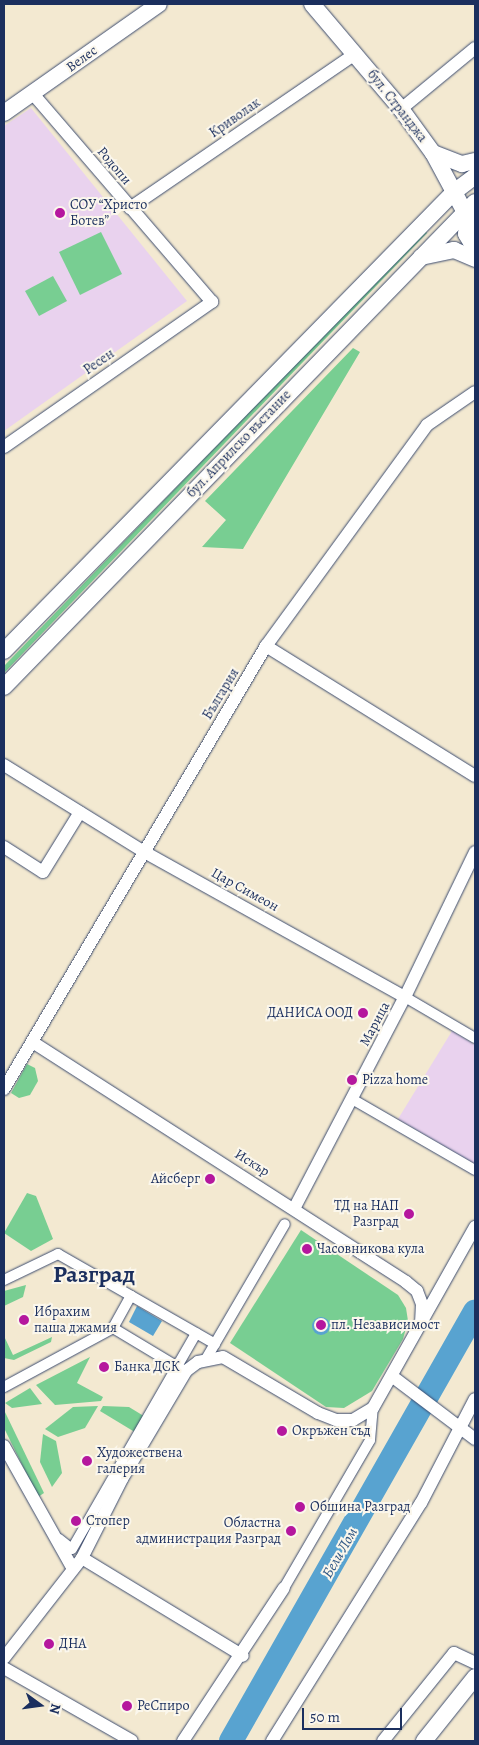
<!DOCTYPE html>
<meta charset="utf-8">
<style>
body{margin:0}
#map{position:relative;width:479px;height:1745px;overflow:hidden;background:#f3e9d1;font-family:Alegreya,serif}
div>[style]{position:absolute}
.built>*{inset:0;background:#e9d2ee}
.green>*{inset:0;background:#78ce92}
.water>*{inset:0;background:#58a3d0}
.round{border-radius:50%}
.river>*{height:24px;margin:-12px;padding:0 12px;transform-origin:12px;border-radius:12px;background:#58a3d0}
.roads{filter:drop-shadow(0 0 1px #3b4b6f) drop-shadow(0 0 1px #3b4b6f)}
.pedestrian>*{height:10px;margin:-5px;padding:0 5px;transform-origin:5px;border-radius:5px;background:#fff}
.minor>*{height:12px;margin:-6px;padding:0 6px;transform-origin:6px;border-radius:6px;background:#fff}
.tertiary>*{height:16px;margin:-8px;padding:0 8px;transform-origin:8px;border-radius:8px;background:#fff}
.dots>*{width:14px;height:14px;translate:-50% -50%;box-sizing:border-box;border:2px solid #fbf7ec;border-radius:50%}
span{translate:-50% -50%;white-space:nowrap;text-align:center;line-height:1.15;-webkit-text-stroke:4px #fbf7ec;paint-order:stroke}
.street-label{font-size:14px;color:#1b2f5e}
.poi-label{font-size:14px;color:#1b2f5e}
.left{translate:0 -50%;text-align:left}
.right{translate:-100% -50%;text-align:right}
.water-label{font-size:15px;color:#305886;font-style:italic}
.town-label{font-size:24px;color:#1b2f5e;font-weight:700}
.frame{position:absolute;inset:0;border:5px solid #1b2f5e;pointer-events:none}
.north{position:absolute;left:15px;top:1680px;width:50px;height:50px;-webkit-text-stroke:4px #fbf7ec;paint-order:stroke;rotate:104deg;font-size:14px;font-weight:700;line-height:20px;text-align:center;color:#1b2f5e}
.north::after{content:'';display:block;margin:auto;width:18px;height:22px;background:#1b2f5e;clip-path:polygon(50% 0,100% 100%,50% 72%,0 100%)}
.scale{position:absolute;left:302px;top:1708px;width:100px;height:22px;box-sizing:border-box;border:2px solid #1b2f5e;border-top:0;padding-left:6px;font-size:15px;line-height:18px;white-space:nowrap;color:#1b2f5e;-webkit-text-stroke:4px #fbf7ec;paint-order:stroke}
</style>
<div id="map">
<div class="built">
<i style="clip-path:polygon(31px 108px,187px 301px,4px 431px,4px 126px)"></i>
<i style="clip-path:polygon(452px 1031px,475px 1045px,475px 1164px,398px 1119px)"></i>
</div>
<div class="green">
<i style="clip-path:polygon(425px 230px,427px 233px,4px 673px,4px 666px)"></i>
<i style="clip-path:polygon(101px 232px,122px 274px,80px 295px,59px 252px)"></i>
<i style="clip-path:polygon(53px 276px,67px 301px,39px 316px,25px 291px)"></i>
<i style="clip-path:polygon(353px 348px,360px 352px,243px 549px,202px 547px,226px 520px,205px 501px)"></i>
<i style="clip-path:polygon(27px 1064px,35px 1068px,38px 1081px,30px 1095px,19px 1098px,11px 1093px)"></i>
<i style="clip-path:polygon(27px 1193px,36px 1196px,53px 1239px,31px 1251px,4px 1233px)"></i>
<i style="clip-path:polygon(301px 1230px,398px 1295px,406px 1308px,408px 1321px,403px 1339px,372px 1391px,344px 1408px,326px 1407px,230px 1343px)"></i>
<i style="clip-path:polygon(26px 1285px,23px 1297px,4px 1306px,4px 1291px)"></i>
<i style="clip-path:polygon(4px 1336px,13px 1355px,52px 1337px,51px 1342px,14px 1360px,4px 1358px)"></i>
<i style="clip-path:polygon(90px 1357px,77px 1383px,103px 1397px,101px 1401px,55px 1405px,36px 1385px)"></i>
<i style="clip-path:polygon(30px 1388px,42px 1404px,12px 1408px,5px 1403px)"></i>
<i style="clip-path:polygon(98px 1406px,85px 1428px,58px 1437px,45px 1429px,73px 1407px)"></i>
<i style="clip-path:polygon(103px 1406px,129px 1407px,147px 1418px,138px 1434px,100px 1411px)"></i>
<i style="clip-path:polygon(4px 1410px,44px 1493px,38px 1497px,4px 1428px)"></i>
<i style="clip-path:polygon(43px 1434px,56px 1441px,62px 1473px,52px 1487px,40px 1462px)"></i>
</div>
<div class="water">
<i style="clip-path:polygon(137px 1306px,162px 1321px,153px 1336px,129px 1322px)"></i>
<i class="round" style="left:312px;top:1317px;width:18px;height:18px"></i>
</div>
<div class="river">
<i style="left:231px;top:1741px;width:494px;rotate:-60.4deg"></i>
</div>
<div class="roads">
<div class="pedestrian">
<i style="left:405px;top:997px;width:81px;rotate:30.4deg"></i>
<i style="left:352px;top:1099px;width:142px;rotate:30deg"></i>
<i style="left:4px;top:1280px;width:60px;rotate:-25.7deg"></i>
<i style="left:58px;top:1254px;width:181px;rotate:29.8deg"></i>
<i style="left:113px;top:1328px;width:37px;rotate:-61deg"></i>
<i style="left:206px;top:1359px;width:156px;rotate:-59.7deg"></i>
<i style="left:4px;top:1387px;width:124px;rotate:-28.4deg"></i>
<i style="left:113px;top:1328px;width:82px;rotate:31deg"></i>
<i style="left:59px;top:1539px;width:16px;rotate:38deg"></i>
<i style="left:72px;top:1549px;width:249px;rotate:-60.1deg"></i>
<i style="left:284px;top:1588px;width:171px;rotate:-59.8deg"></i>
<i style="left:370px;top:1440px;width:32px;rotate:-85deg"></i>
</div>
<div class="minor">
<i style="left:401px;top:109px;width:96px;rotate:-39.5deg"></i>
<i style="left:130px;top:208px;width:274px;rotate:-34.4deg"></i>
<i style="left:4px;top:447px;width:254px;rotate:-34.9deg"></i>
<i style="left:212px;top:302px;width:274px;rotate:-130.7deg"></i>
<i style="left:266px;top:646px;width:246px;rotate:31.9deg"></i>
<i style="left:4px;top:765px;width:167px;rotate:31.8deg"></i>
<i style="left:146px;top:853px;width:296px;rotate:29.1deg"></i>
<i style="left:4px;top:847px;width:46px;rotate:32.7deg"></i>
<i style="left:43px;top:872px;width:70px;rotate:-58.3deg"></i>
<i style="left:34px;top:1043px;width:442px;rotate:32.7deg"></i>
<i style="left:406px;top:1282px;width:14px;rotate:39deg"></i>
<i style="left:417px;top:1291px;width:14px;rotate:69deg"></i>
<i style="left:422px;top:1304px;width:19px;rotate:93deg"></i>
<i style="left:4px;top:1089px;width:515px;rotate:-59.4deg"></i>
<i style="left:266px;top:646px;width:273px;rotate:-53.9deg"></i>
<i style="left:427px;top:425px;width:58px;rotate:-34.5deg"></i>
<i style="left:295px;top:1207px;width:237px;rotate:-62.4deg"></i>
<i style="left:405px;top:997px;width:161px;rotate:-64.2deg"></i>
<i style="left:393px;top:1377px;width:103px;rotate:37.1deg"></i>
<i style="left:4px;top:1446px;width:141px;rotate:60.7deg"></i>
<i style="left:82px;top:1558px;width:188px;rotate:31.3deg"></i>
<i style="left:4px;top:1658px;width:127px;rotate:-52deg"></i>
<i style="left:82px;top:1558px;width:89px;rotate:-63.1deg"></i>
<i style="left:122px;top:1479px;width:126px;rotate:-59.3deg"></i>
<i style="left:186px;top:1371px;width:15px;rotate:-37deg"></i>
<i style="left:198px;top:1362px;width:25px;rotate:-11deg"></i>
<i style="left:223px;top:1357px;width:110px;rotate:30.5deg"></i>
<i style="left:318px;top:1413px;width:19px;rotate:21deg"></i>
<i style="left:336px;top:1420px;width:17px"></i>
<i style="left:353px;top:1420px;width:23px;rotate:-31deg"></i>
<i style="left:373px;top:1408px;width:208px;rotate:-60.6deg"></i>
<i style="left:4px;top:1668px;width:147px;rotate:29.7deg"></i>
<i style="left:183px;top:1741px;width:183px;rotate:-56.6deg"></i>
<i style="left:272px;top:1741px;width:281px;rotate:-58deg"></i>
<i style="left:421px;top:1503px;width:117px;rotate:-62.6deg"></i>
<i style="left:383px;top:1741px;width:113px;rotate:-51.1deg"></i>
<i style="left:454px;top:1653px;width:23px;rotate:25deg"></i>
</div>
<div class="tertiary">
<i style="left:312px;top:4px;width:138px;rotate:49.7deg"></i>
<i style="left:401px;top:109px;width:54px;rotate:54deg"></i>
<i style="left:433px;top:153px;width:74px;rotate:61.7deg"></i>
<i style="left:468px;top:218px;width:8px;rotate:23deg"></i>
<i style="left:4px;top:113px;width:189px;rotate:-35.1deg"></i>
<i style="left:433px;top:153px;width:31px;rotate:21deg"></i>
<i style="left:462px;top:164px;width:13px;rotate:-13deg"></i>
<i style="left:468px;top:218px;width:16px;rotate:97deg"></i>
<i style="left:466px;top:234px;width:17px;rotate:59deg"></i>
<i style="left:421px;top:257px;width:34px;rotate:-12deg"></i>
<i style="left:454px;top:250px;width:23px;rotate:23deg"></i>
<i style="left:4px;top:651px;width:643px;rotate:-45.57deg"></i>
<i style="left:454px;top:192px;width:26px;rotate:-37deg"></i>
<i style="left:4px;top:687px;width:676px;rotate:-45.84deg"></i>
<i style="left:424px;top:1741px;width:82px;rotate:-51.4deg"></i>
</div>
</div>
<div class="dots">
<i style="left:60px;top:213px;background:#b5179e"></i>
<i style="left:363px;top:1013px;background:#b5179e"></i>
<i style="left:352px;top:1080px;background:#b5179e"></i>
<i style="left:210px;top:1179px;background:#b5179e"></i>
<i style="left:409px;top:1214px;background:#b5179e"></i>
<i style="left:307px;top:1249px;background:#b5179e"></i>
<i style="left:24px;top:1320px;background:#b5179e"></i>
<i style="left:321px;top:1325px;background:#b5179e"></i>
<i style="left:104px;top:1367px;background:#b5179e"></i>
<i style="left:282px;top:1431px;background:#b5179e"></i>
<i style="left:87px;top:1461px;background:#b5179e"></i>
<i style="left:300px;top:1507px;background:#b5179e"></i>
<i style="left:76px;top:1521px;background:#b5179e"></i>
<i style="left:291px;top:1531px;background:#b5179e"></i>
<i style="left:49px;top:1644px;background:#b5179e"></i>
<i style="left:127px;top:1706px;background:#b5179e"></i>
</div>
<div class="street-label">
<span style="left:82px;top:59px;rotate:-36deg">Велес</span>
<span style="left:397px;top:106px;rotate:52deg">бул. Странджа</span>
<span style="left:235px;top:118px;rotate:-35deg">Криволак</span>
<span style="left:114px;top:166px;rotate:50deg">Родопи</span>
<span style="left:99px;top:362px;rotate:-35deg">Ресен</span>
<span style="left:239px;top:444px;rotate:-46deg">бул. Априлско въстание</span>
<span style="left:221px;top:694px;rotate:-59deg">България</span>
<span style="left:245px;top:890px;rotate:29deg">Цар Симеон</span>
<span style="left:375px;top:1024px;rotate:-62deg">Марица</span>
<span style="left:252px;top:1163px;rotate:32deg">Искър</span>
</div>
<div class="poi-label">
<span class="left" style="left:70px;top:213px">СОУ “Христо<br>Ботев”</span>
<span class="right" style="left:353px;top:1013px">ДАНИСА ООД</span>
<span class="left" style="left:362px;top:1080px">Pizza home</span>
<span class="right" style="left:200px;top:1179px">Айсберг</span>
<span class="right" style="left:399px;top:1214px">ТД на НАП<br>Разград</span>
<span class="left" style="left:317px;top:1249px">Часовникова кула</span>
<span class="left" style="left:34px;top:1320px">Ибрахим<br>паша джамия</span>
<span class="left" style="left:331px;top:1325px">пл. Независимост</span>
<span class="left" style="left:114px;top:1367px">Банка ДСК</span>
<span class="left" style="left:292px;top:1431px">Окръжен съд</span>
<span class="left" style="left:97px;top:1461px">Художествена<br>галерия</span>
<span class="left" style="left:310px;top:1507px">Обшина Разград</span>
<span class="left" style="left:86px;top:1521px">Стопер</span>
<span class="right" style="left:281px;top:1531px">Областна<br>администрация Разград</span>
<span class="left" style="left:59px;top:1644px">ДНА</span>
<span class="left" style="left:137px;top:1706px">РеСпиро</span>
</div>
<div class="water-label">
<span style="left:340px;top:1553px;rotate:-60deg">Бели Лом</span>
</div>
<div class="town-label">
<span style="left:94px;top:1275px">Разград</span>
</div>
<div class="frame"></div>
<div class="north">N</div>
<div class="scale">50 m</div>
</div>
